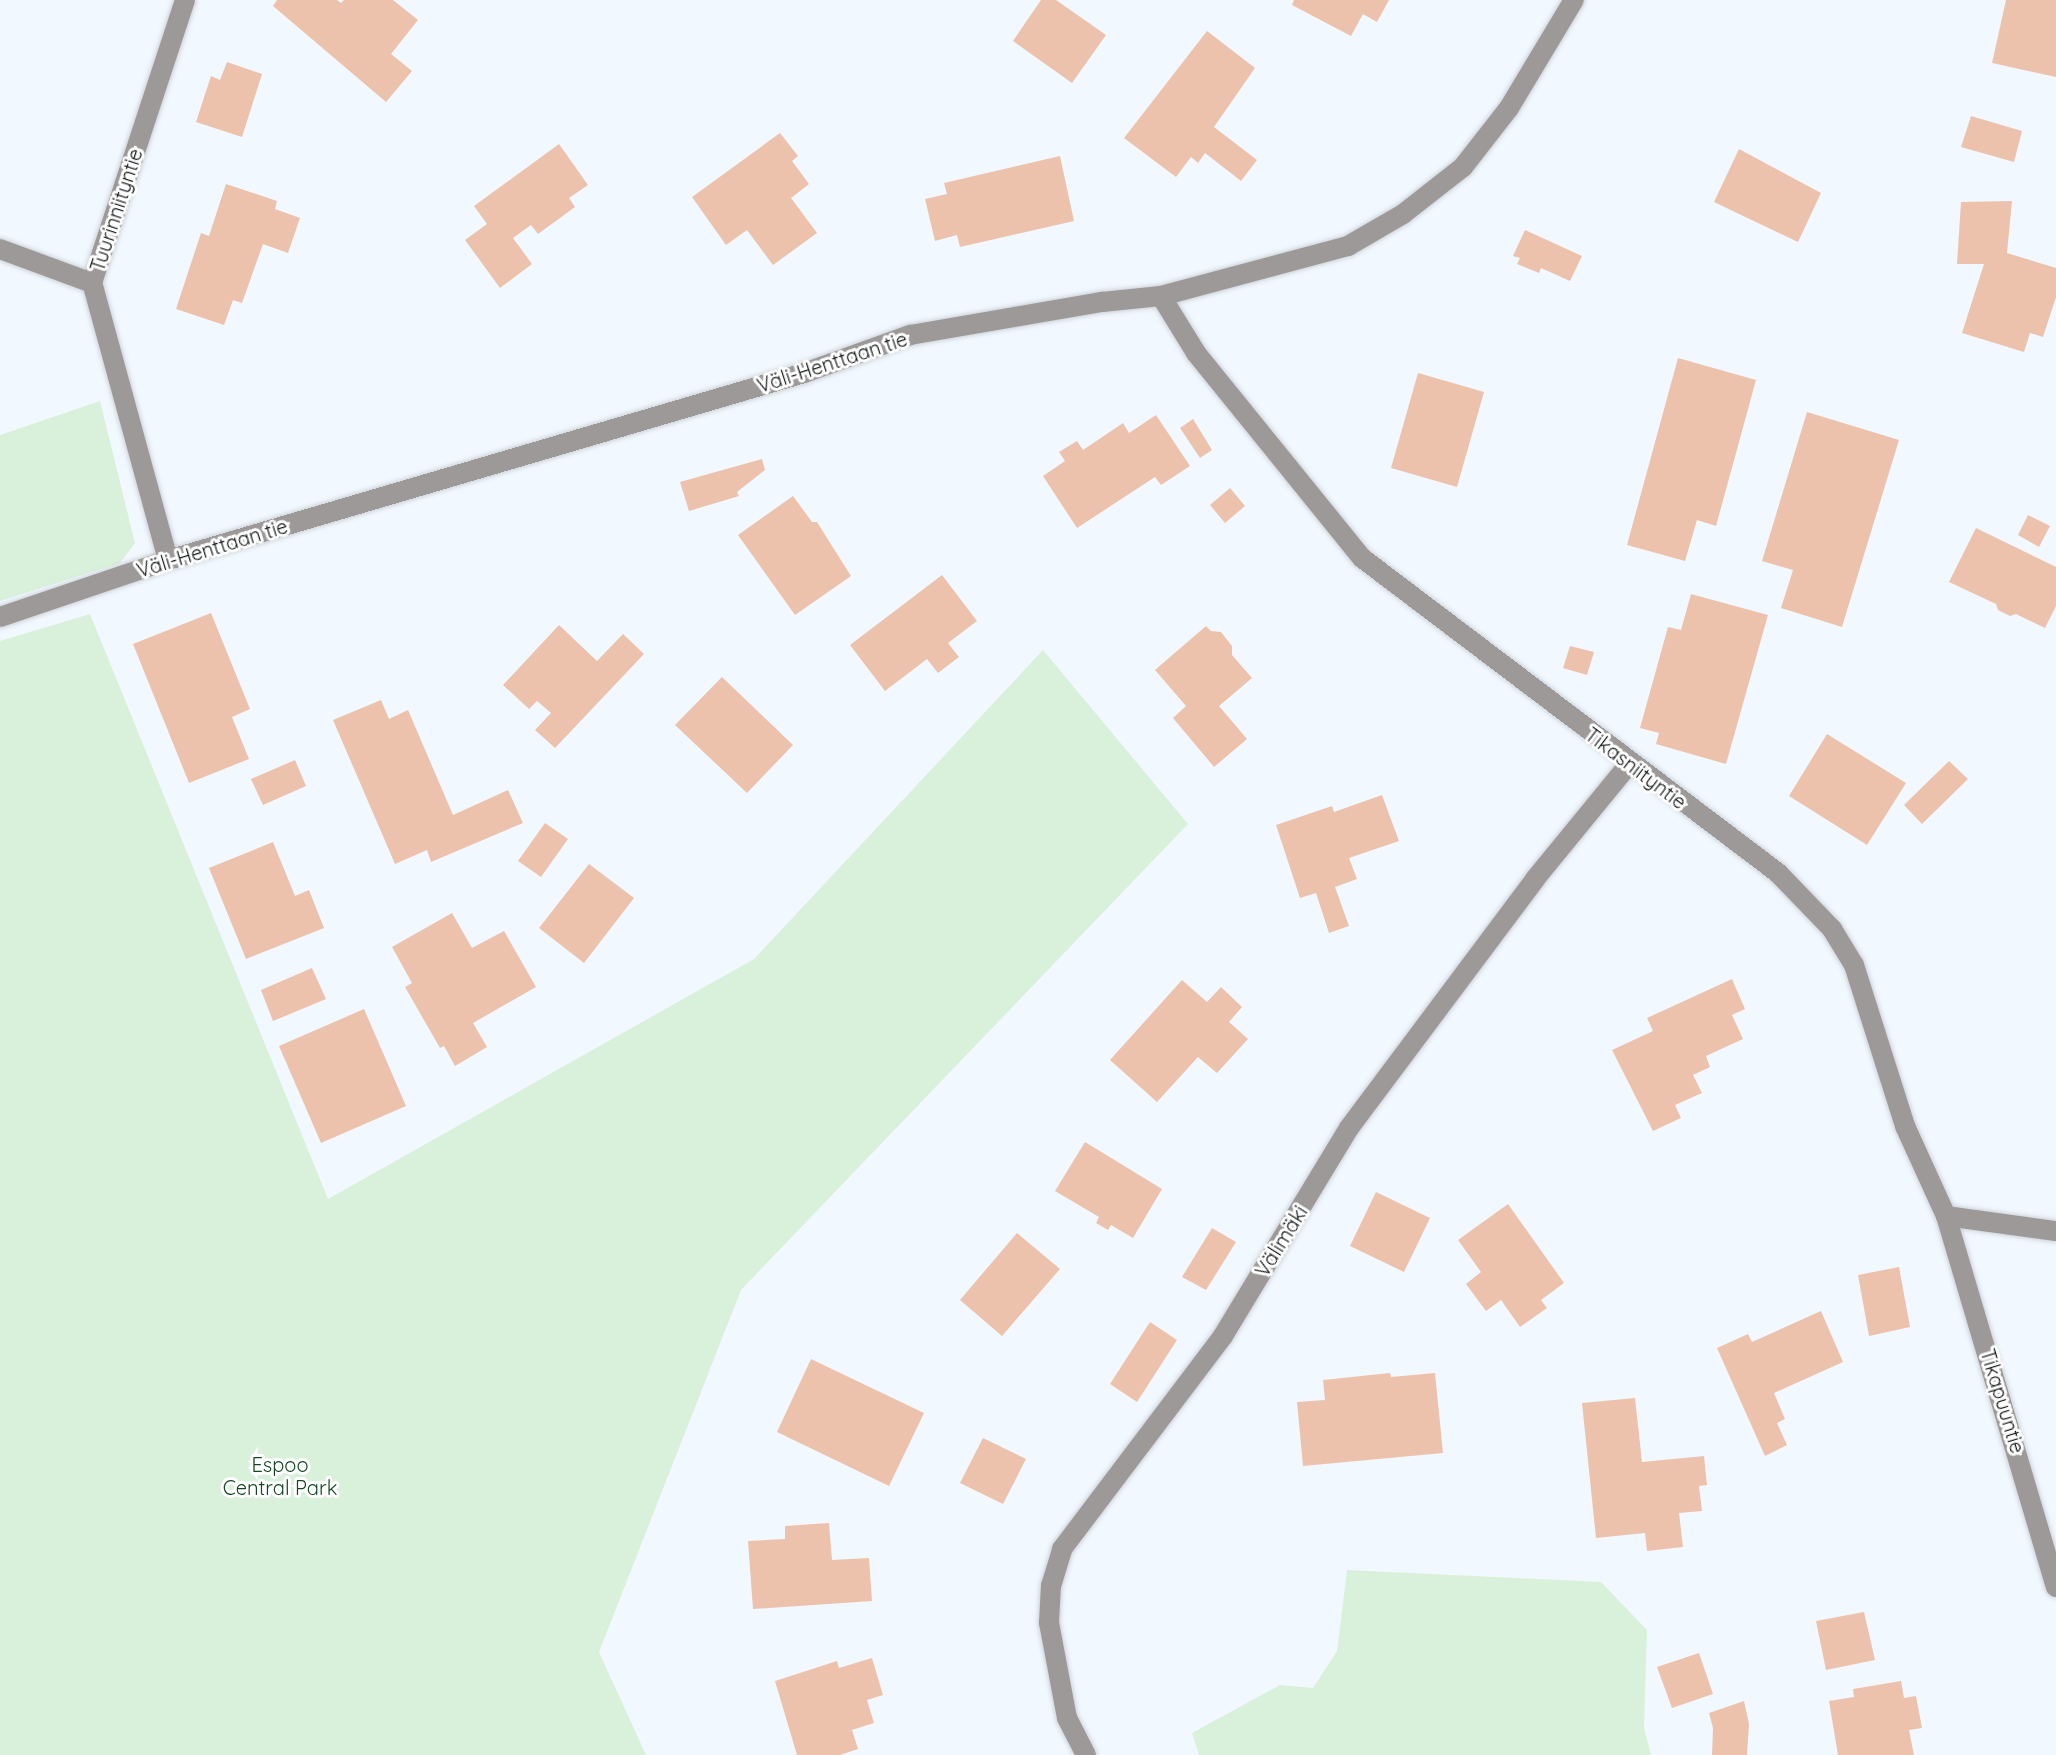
<!DOCTYPE html>
<meta charset="utf-8">
<style>
body{margin:0}
#map{position:relative;width:2056px;height:1755px;overflow:hidden;background:#f2f8ff;font-family:Quicksand,sans-serif}
div>[style]{position:absolute}
.green>*{inset:0;background:#d9f1db}
.building>*{inset:0;background:#ecc2ac}
.roads{filter:drop-shadow(0 0 2px #ced4da) drop-shadow(0 0 2px #ced4da)}
.street>*{height:20px;margin:-10px;padding:0 10px;transform-origin:10px;border-radius:10px;background:#9e9999}
span{translate:-50% -50%;white-space:nowrap;text-align:center;line-height:1.15;-webkit-text-stroke:6px #fff;paint-order:stroke}
.street-label{font-size:20px;color:#111416}
.park-label{font-size:20px;color:#124720}
</style>
<div id="map">
<div class="green">
<i style="clip-path:polygon(100px 401px,135px 543px,120px 563px,0 601px,0 435px)"></i>
<i style="clip-path:polygon(90px 614px,328px 1199px,754px 959px,1043px 650px,1188px 824px,741px 1290px,599px 1652px,646px 1755px,0 1755px,0 641px)"></i>
<i style="clip-path:polygon(1347px 1570px,1601px 1582px,1647px 1630px,1644px 1728px,1651px 1755px,1199px 1755px,1192px 1733px,1280px 1685px,1313px 1688px,1337px 1651px)"></i>
</div>
<div class="building">
<i style="clip-path:polygon(277px 0,337px 0,341px 3px,344px 0,393px 0,418px 20px,391px 54px,412px 71px,386px 102px,273px 6px)"></i>
<i style="clip-path:polygon(1041px 0,1056px 0,1106px 35px,1072px 83px,1013px 41px)"></i>
<i style="clip-path:polygon(1294px 0,1389px 0,1377px 22px,1363px 14px,1351px 36px,1292px 5px)"></i>
<i style="clip-path:polygon(2006px 0,2056px 0,2056px 77px,1992px 63px)"></i>
<i style="clip-path:polygon(1207px 31px,1255px 68px,1214px 127px,1257px 160px,1241px 181px,1205px 153px,1198px 163px,1191px 157px,1176px 177px,1124px 138px)"></i>
<i style="clip-path:polygon(227px 62px,262px 74px,242px 137px,196px 122px,211px 76px,220px 80px)"></i>
<i style="clip-path:polygon(1971px 116px,2022px 131px,2014px 162px,1961px 147px)"></i>
<i style="clip-path:polygon(780px 133px,798px 156px,792px 161px,809px 184px,791px 198px,817px 233px,773px 265px,747px 230px,726px 245px,692px 197px)"></i>
<i style="clip-path:polygon(559px 144px,588px 185px,569px 198px,575px 207px,538px 234px,531px 225px,513px 238px,532px 264px,500px 288px,465px 240px,487px 224px,474px 206px)"></i>
<i style="clip-path:polygon(1739px 149px,1821px 193px,1798px 242px,1714px 202px)"></i>
<i style="clip-path:polygon(1060px 156px,1074px 221px,960px 247px,957px 235px,935px 241px,925px 199px,947px 194px,944px 183px)"></i>
<i style="clip-path:polygon(226px 184px,277px 201px,275px 209px,300px 218px,288px 253px,263px 244px,242px 303px,233px 300px,224px 325px,176px 309px,201px 233px,209px 236px)"></i>
<i style="clip-path:polygon(2012px 201px,2007px 253px,2056px 268px,2056px 297px,2043px 337px,2030px 333px,2024px 352px,1962px 333px,1984px 264px,1957px 264px,1961px 202px)"></i>
<i style="clip-path:polygon(1525px 230px,1582px 256px,1570px 281px,1541px 268px,1539px 273px,1517px 264px,1520px 258px,1513px 256px)"></i>
<i style="clip-path:polygon(1678px 358px,1756px 380px,1716px 526px,1697px 520px,1685px 561px,1627px 545px)"></i>
<i style="clip-path:polygon(1418px 373px,1484px 392px,1457px 487px,1391px 468px)"></i>
<i style="clip-path:polygon(1807px 412px,1899px 440px,1842px 627px,1781px 608px,1793px 570px,1762px 561px)"></i>
<i style="clip-path:polygon(1156px 415px,1190px 466px,1161px 485px,1155px 477px,1077px 528px,1043px 476px,1065px 461px,1059px 452px,1077px 441px,1083px 450px,1123px 423px,1129px 433px)"></i>
<i style="clip-path:polygon(1193px 419px,1212px 450px,1200px 458px,1180px 428px)"></i>
<i style="clip-path:polygon(762px 459px,765px 470px,737px 492px,739px 496px,689px 511px,680px 482px)"></i>
<i style="clip-path:polygon(1230px 488px,1245px 506px,1225px 523px,1210px 505px)"></i>
<i style="clip-path:polygon(793px 496px,812px 522px,817px 522px,851px 576px,795px 615px,738px 535px)"></i>
<i style="clip-path:polygon(2028px 515px,2050px 526px,2039px 547px,2018px 535px)"></i>
<i style="clip-path:polygon(1976px 528px,2056px 567px,2056px 606px,2045px 628px,2016px 614px,2010px 616px,1998px 610px,1996px 604px,1949px 582px)"></i>
<i style="clip-path:polygon(942px 575px,977px 621px,948px 643px,959px 657px,938px 673px,927px 659px,885px 691px,850px 645px)"></i>
<i style="clip-path:polygon(1691px 594px,1768px 615px,1726px 764px,1656px 744px,1659px 733px,1640px 728px,1668px 627px,1681px 630px)"></i>
<i style="clip-path:polygon(211px 613px,250px 709px,232px 717px,249px 759px,189px 783px,133px 644px)"></i>
<i style="clip-path:polygon(559px 625px,597px 661px,623px 634px,644px 654px,555px 748px,535px 730px,551px 713px,537px 701px,529px 709px,503px 685px)"></i>
<i style="clip-path:polygon(1206px 626px,1211px 631px,1221px 632px,1232px 646px,1232px 655px,1252px 678px,1219px 706px,1247px 739px,1214px 767px,1173px 718px,1186px 706px,1155px 670px)"></i>
<i style="clip-path:polygon(1570px 646px,1594px 652px,1587px 675px,1563px 668px)"></i>
<i style="clip-path:polygon(722px 677px,793px 745px,747px 793px,675px 725px)"></i>
<i style="clip-path:polygon(381px 700px,389px 719px,408px 710px,453px 815px,508px 790px,523px 823px,431px 862px,427px 850px,395px 864px,333px 720px)"></i>
<i style="clip-path:polygon(1827px 734px,1906px 783px,1867px 845px,1789px 796px)"></i>
<i style="clip-path:polygon(295px 760px,306px 786px,263px 805px,251px 779px)"></i>
<i style="clip-path:polygon(1949px 761px,1968px 779px,1922px 824px,1904px 805px)"></i>
<i style="clip-path:polygon(1382px 795px,1399px 841px,1349px 858px,1357px 879px,1335px 887px,1349px 926px,1329px 933px,1316px 893px,1300px 898px,1276px 825px,1332px 806px,1334px 812px)"></i>
<i style="clip-path:polygon(545px 823px,568px 839px,541px 877px,518px 861px)"></i>
<i style="clip-path:polygon(273px 842px,295px 896px,309px 890px,324px 928px,246px 959px,209px 868px)"></i>
<i style="clip-path:polygon(589px 864px,634px 898px,584px 963px,539px 928px)"></i>
<i style="clip-path:polygon(452px 913px,472px 948px,504px 931px,536px 987px,473px 1023px,487px 1047px,455px 1066px,444px 1046px,440px 1048px,405px 987px,412px 983px,392px 947px)"></i>
<i style="clip-path:polygon(312px 968px,326px 999px,273px 1021px,261px 990px)"></i>
<i style="clip-path:polygon(1732px 979px,1745px 1009px,1732px 1015px,1743px 1039px,1706px 1056px,1710px 1067px,1693px 1075px,1702px 1093px,1675px 1105px,1681px 1118px,1653px 1131px,1612px 1050px,1653px 1031px,1647px 1018px)"></i>
<i style="clip-path:polygon(1182px 980px,1207px 1002px,1221px 987px,1242px 1007px,1229px 1022px,1248px 1039px,1217px 1073px,1198px 1057px,1157px 1102px,1110px 1060px)"></i>
<i style="clip-path:polygon(364px 1009px,406px 1106px,321px 1143px,279px 1046px)"></i>
<i style="clip-path:polygon(1085px 1142px,1162px 1189px,1133px 1238px,1111px 1225px,1108px 1230px,1096px 1223px,1099px 1217px,1055px 1191px)"></i>
<i style="clip-path:polygon(1376px 1192px,1430px 1218px,1404px 1272px,1350px 1246px)"></i>
<i style="clip-path:polygon(1508px 1204px,1564px 1283px,1541px 1300px,1547px 1308px,1520px 1327px,1501px 1300px,1486px 1311px,1466px 1284px,1481px 1272px,1458px 1240px)"></i>
<i style="clip-path:polygon(1212px 1228px,1236px 1242px,1206px 1290px,1182px 1277px)"></i>
<i style="clip-path:polygon(1017px 1233px,1060px 1269px,1002px 1336px,960px 1300px)"></i>
<i style="clip-path:polygon(1899px 1267px,1910px 1327px,1869px 1336px,1858px 1275px)"></i>
<i style="clip-path:polygon(1821px 1311px,1843px 1362px,1774px 1393px,1785px 1419px,1777px 1423px,1787px 1445px,1765px 1456px,1717px 1348px,1748px 1334px,1752px 1342px)"></i>
<i style="clip-path:polygon(1150px 1322px,1177px 1340px,1137px 1402px,1110px 1384px)"></i>
<i style="clip-path:polygon(811px 1359px,924px 1413px,889px 1486px,777px 1432px)"></i>
<i style="clip-path:polygon(1390px 1373px,1391px 1377px,1435px 1373px,1443px 1453px,1303px 1466px,1297px 1402px,1325px 1400px,1323px 1380px)"></i>
<i style="clip-path:polygon(1635px 1398px,1642px 1462px,1704px 1456px,1707px 1485px,1699px 1486px,1702px 1511px,1679px 1513px,1683px 1547px,1647px 1551px,1645px 1533px,1596px 1538px,1582px 1403px)"></i>
<i style="clip-path:polygon(983px 1438px,1026px 1459px,1003px 1504px,960px 1483px)"></i>
<i style="clip-path:polygon(829px 1523px,832px 1560px,869px 1558px,872px 1601px,753px 1609px,748px 1541px,785px 1539px,785px 1526px)"></i>
<i style="clip-path:polygon(1864px 1612px,1875px 1660px,1826px 1670px,1816px 1621px)"></i>
<i style="clip-path:polygon(1699px 1653px,1713px 1694px,1672px 1708px,1657px 1667px)"></i>
<i style="clip-path:polygon(872px 1658px,883px 1695px,867px 1700px,874px 1723px,852px 1730px,858px 1749px,840px 1755px,797px 1755px,775px 1681px,837px 1661px,839px 1668px)"></i>
<i style="clip-path:polygon(1901px 1681px,1904px 1698px,1916px 1696px,1922px 1728px,1909px 1730px,1914px 1755px,1838px 1755px,1829px 1701px,1854px 1697px,1853px 1689px)"></i>
<i style="clip-path:polygon(1744px 1701px,1749px 1724px,1747px 1755px,1712px 1755px,1713px 1728px,1709px 1713px)"></i>
</div>
<div class="roads">
<div class="street">
<i style="left:0;top:249px;width:98px;rotate:20.3deg"></i>
<i style="left:1161px;top:296px;width:67px;rotate:58.4deg"></i>
<i style="left:1196px;top:353px;width:264px;rotate:51deg"></i>
<i style="left:1362px;top:558px;width:522px;rotate:37.13deg"></i>
<i style="left:1778px;top:873px;width:78px;rotate:46deg"></i>
<i style="left:1832px;top:929px;width:42px;rotate:58.6deg"></i>
<i style="left:1854px;top:965px;width:169px;rotate:72.4deg"></i>
<i style="left:1905px;top:1126px;width:99px;rotate:65.5deg"></i>
<i style="left:1946px;top:1216px;width:111px;rotate:7.8deg"></i>
<i style="left:168px;top:560px;width:287px;rotate:-105.3deg"></i>
<i style="left:92px;top:283px;width:298px;rotate:-71.8deg"></i>
<i style="left:0;top:617px;width:177px;rotate:-18.7deg"></i>
<i style="left:168px;top:560px;width:663px;rotate:-16.38deg"></i>
<i style="left:804px;top:373px;width:113px;rotate:-19.7deg"></i>
<i style="left:910px;top:335px;width:195px;rotate:-9.8deg"></i>
<i style="left:1102px;top:302px;width:59px;rotate:-5.8deg"></i>
<i style="left:1161px;top:296px;width:194px;rotate:-15deg"></i>
<i style="left:1348px;top:246px;width:64px;rotate:-30.2deg"></i>
<i style="left:1403px;top:214px;width:76px;rotate:-38.1deg"></i>
<i style="left:1463px;top:167px;width:75px;rotate:-52.1deg"></i>
<i style="left:1509px;top:108px;width:126px;rotate:-59deg"></i>
<i style="left:1946px;top:1216px;width:387px;rotate:73.5deg"></i>
<i style="left:1086px;top:1755px;width:42px;rotate:-117.2deg"></i>
<i style="left:1067px;top:1718px;width:97px;rotate:-100.7deg"></i>
<i style="left:1049px;top:1623px;width:37px;rotate:-87deg"></i>
<i style="left:1051px;top:1586px;width:39px;rotate:-73deg"></i>
<i style="left:1062px;top:1549px;width:267px;rotate:-52.9deg"></i>
<i style="left:1223px;top:1336px;width:243px;rotate:-58.8deg"></i>
<i style="left:1349px;top:1128px;width:311px;rotate:-53.2deg"></i>
<i style="left:1535px;top:879px;width:149px;rotate:-50.7deg"></i>
</div>
</div>
<div class="street-label">
<span style="left:116px;top:210px;rotate:-72deg">Tuurinniityntie</span>
<span style="left:832px;top:362px;rotate:-18deg">Väli-Henttaan tie</span>
<span style="left:212px;top:548px;rotate:-17deg">Väli-Henttaan tie</span>
<span style="left:1636px;top:768px;rotate:37deg">Tikasniityntie</span>
<span style="left:1281px;top:1241px;rotate:-58deg">Välimäki</span>
<span style="left:2003px;top:1401px;rotate:73deg">Tikapuuntie</span>
</div>
<div class="park-label">
<span style="left:280px;top:1476px">Espoo<br>Central Park</span>
</div>
</div>
